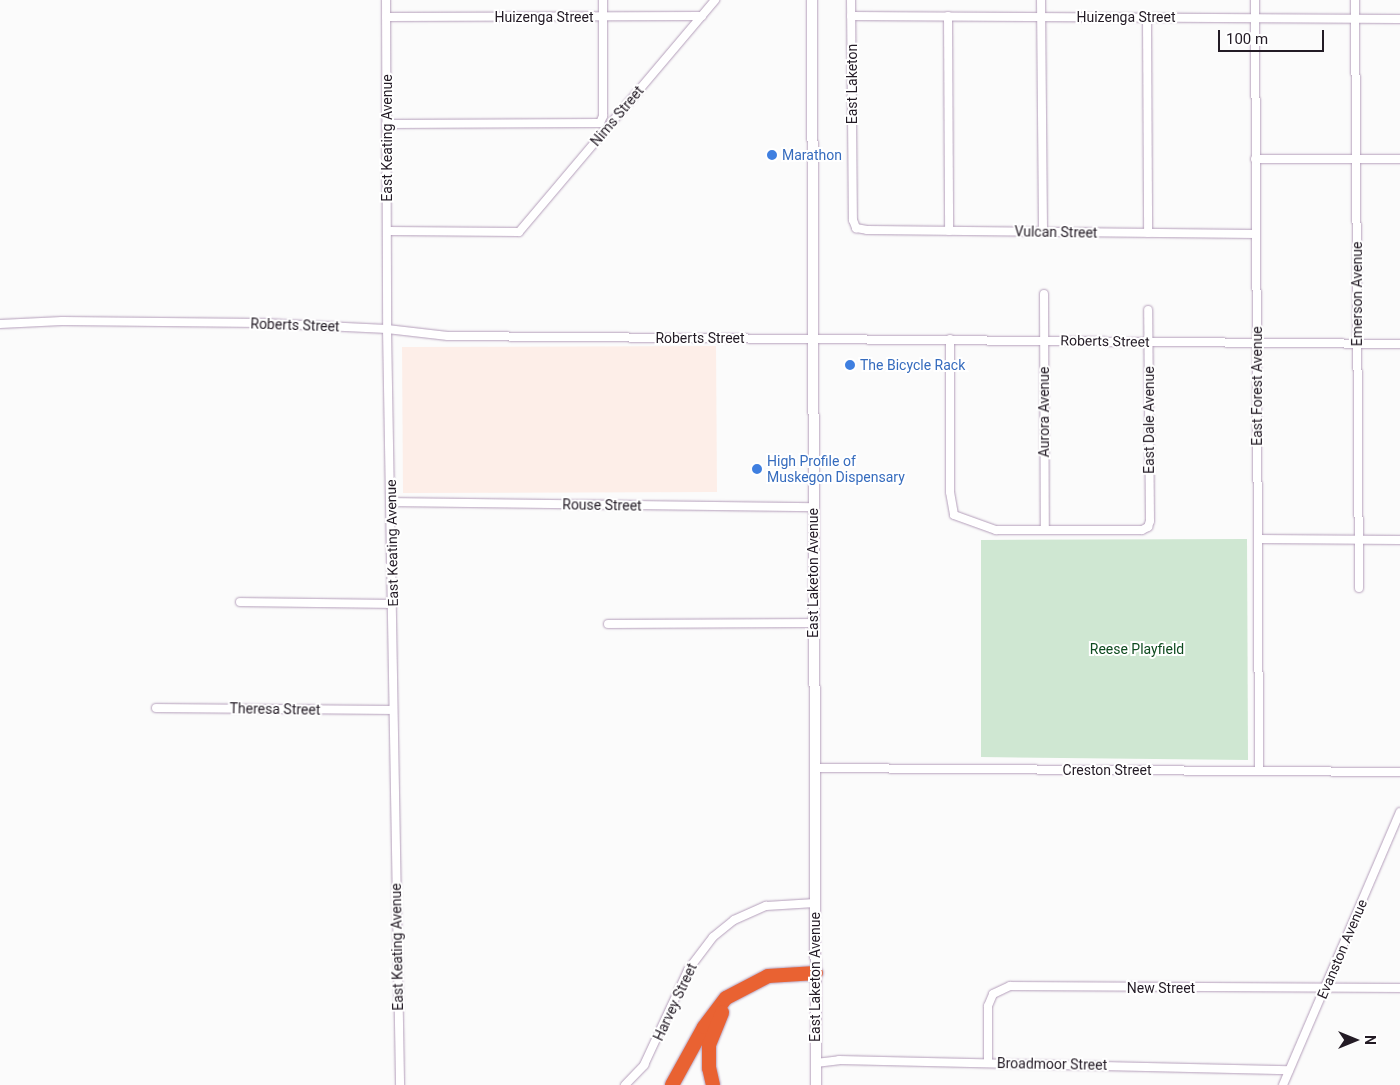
<!DOCTYPE html>
<style>
body{margin:0}
#map{position:relative;width:1400px;height:1085px;overflow:hidden;background:#fbfbfb;font-family:Roboto,sans-serif}
div>[style]{position:absolute}
.industrial>*{inset:0;background:#fdeee8}
.green>*{inset:0;background:#cfe7d2}
.roads{filter:drop-shadow(0 0 1px #b49eba) drop-shadow(0 0 1px #b49eba)}
.minor>*{height:8px;margin:-4px;padding:0 4px;transform-origin:4px;border-radius:4px;background:#fff}
.secondary>*{height:10px;margin:-5px;padding:0 5px;transform-origin:5px;border-radius:5px;background:#fff}
.motorway>*{height:14px;margin:-7px;padding:0 7px;transform-origin:7px;border-radius:7px;background:#e96232}
.dots>*{width:14px;height:14px;translate:-50% -50%;box-sizing:border-box;border:2px solid #fff;border-radius:50%}
span{translate:-50% -50%;white-space:nowrap;text-align:center;line-height:1.15;-webkit-text-stroke:4px #fff;paint-order:stroke}
.street-label{font-size:14px;color:#231b25}
.shop-label{font-size:14px;color:#366cbe}
.left{translate:0 -50%;text-align:left}
.park-label{font-size:14px;color:#0e4a1f}
.north{position:absolute;left:1330px;top:1015px;width:50px;height:50px;-webkit-text-stroke:4px #fff;paint-order:stroke;rotate:90deg;font-size:14px;font-weight:700;line-height:20px;text-align:center;color:#231b25}
.north::after{content:'';display:block;margin:auto;width:18px;height:22px;background:#231b25;clip-path:polygon(50% 0,100% 100%,50% 72%,0 100%)}
.scale{position:absolute;left:1218px;top:30px;width:106px;height:22px;box-sizing:border-box;border:2px solid #231b25;border-top:0;padding-left:6px;font-size:15px;line-height:18px;white-space:nowrap;color:#231b25;-webkit-text-stroke:4px #fff;paint-order:stroke}
</style>
<div id="map">
<div class="industrial">
<i style="clip-path:polygon(716px 346px,717px 492px,403px 493px,402px 347px)"></i>
</div>
<div class="green">
<i style="clip-path:polygon(1247px 539px,1248px 760px,981px 757px,981px 540px)"></i>
</div>
<div class="roads">
<div class="minor">
<i style="left:386px;top:0;width:329px;rotate:89.8deg"></i>
<i style="left:387px;top:329px;width:756px;rotate:89.01deg"></i>
<i style="left:851px;top:0;width:220px;rotate:89.5deg"></i>
<i style="left:853px;top:220px;width:9px;rotate:69deg"></i>
<i style="left:856px;top:228px;width:11px;rotate:10deg"></i>
<i style="left:867px;top:230px;width:389px;rotate:0.6deg"></i>
<i style="left:1041px;top:0;width:232px;rotate:89.5deg"></i>
<i style="left:1255px;top:0;width:771px;rotate:89.7deg"></i>
<i style="left:1355px;top:0;width:588px;rotate:89.61deg"></i>
<i style="left:851px;top:16px;width:549px;rotate:0.31deg"></i>
<i style="left:948px;top:16px;width:215px;rotate:89.7deg"></i>
<i style="left:386px;top:17px;width:316px;rotate:-0.2deg"></i>
<i style="left:1147px;top:18px;width:215px;rotate:89.7deg"></i>
<i style="left:387px;top:124px;width:213px;rotate:-0.3deg"></i>
<i style="left:600px;top:123px;width:8px;rotate:-67deg"></i>
<i style="left:603px;top:116px;width:116px;rotate:-90deg"></i>
<i style="left:1255px;top:159px;width:145px"></i>
<i style="left:388px;top:231px;width:131px;rotate:0.4deg"></i>
<i style="left:519px;top:232px;width:304px;rotate:-49.8deg"></i>
<i style="left:1044px;top:294px;width:236px;rotate:89.8deg"></i>
<i style="left:0;top:324px;width:62px;rotate:-2.8deg"></i>
<i style="left:62px;top:321px;width:200px;rotate:0.6deg"></i>
<i style="left:262px;top:323px;width:125px;rotate:2.7deg"></i>
<i style="left:387px;top:329px;width:61px;rotate:6.5deg"></i>
<i style="left:448px;top:336px;width:952px;rotate:0.48deg"></i>
<i style="left:950px;top:339px;width:153px;rotate:90deg"></i>
<i style="left:950px;top:492px;width:23px;rotate:80deg"></i>
<i style="left:954px;top:515px;width:45px;rotate:19.7deg"></i>
<i style="left:996px;top:530px;width:146px"></i>
<i style="left:1142px;top:530px;width:7px;rotate:-27deg"></i>
<i style="left:1148px;top:527px;width:6px;rotate:-72deg"></i>
<i style="left:1150px;top:521px;width:211px;rotate:-90.5deg"></i>
<i style="left:391px;top:502px;width:422px;rotate:0.7deg"></i>
<i style="left:1258px;top:539px;width:142px;rotate:0.4deg"></i>
<i style="left:240px;top:602px;width:153px;rotate:0.7deg"></i>
<i style="left:608px;top:624px;width:205px;rotate:-0.3deg"></i>
<i style="left:156px;top:708px;width:237px;rotate:0.5deg"></i>
<i style="left:815px;top:768px;width:585px;rotate:0.39deg"></i>
<i style="left:816px;top:1063px;width:23px;rotate:-7deg"></i>
<i style="left:839px;top:1060px;width:450px;rotate:1.3deg"></i>
<i style="left:988px;top:1063px;width:57px;rotate:-90deg"></i>
<i style="left:988px;top:1006px;width:13px;rotate:-67deg"></i>
<i style="left:993px;top:994px;width:19px;rotate:-25deg"></i>
<i style="left:1010px;top:986px;width:390px;rotate:0.3deg"></i>
<i style="left:625px;top:1085px;width:28px;rotate:-46deg"></i>
<i style="left:644px;top:1065px;width:105px;rotate:-65.1deg"></i>
<i style="left:688px;top:970px;width:41px;rotate:-52.9deg"></i>
<i style="left:713px;top:937px;width:27px;rotate:-39deg"></i>
<i style="left:734px;top:920px;width:35px;rotate:-24deg"></i>
<i style="left:766px;top:906px;width:49px;rotate:-3.5deg"></i>
<i style="left:1283px;top:1085px;width:297px;rotate:-66.8deg"></i>
</div>
<div class="secondary">
<i style="left:812px;top:0;width:1085px;rotate:89.79deg"></i>
</div>
<div class="motorway">
<i style="left:672px;top:1085px;width:66px;rotate:-61.1deg"></i>
<i style="left:704px;top:1027px;width:36px;rotate:-53deg"></i>
<i style="left:726px;top:998px;width:47px;rotate:-27.6deg"></i>
<i style="left:768px;top:976px;width:48px;rotate:-3.6deg"></i>
<i style="left:713px;top:1085px;width:17px;rotate:-103deg"></i>
<i style="left:709px;top:1068px;width:23px;rotate:-90deg"></i>
<i style="left:709px;top:1045px;width:35px;rotate:-68deg"></i>
</div>
</div>
<div class="dots">
<i style="left:772px;top:155px;background:#3f7fe0"></i>
<i style="left:850px;top:365px;background:#3f7fe0"></i>
<i style="left:757px;top:469px;background:#3f7fe0"></i>
</div>
<div class="street-label">
<span style="left:544px;top:17px">Huizenga Street</span>
<span style="left:1126px;top:17px">Huizenga Street</span>
<span style="left:852px;top:84px;rotate:-90deg">East Laketon</span>
<span style="left:617px;top:116px;rotate:-50deg">Nims Street</span>
<span style="left:387px;top:138px;rotate:-90deg">East Keating Avenue</span>
<span style="left:1056px;top:232px;rotate:1deg">Vulcan Street</span>
<span style="left:1357px;top:294px;rotate:-90deg">Emerson Avenue</span>
<span style="left:295px;top:325px;rotate:2deg">Roberts Street</span>
<span style="left:700px;top:338px">Roberts Street</span>
<span style="left:1105px;top:341px;rotate:1deg">Roberts Street</span>
<span style="left:1257px;top:386px;rotate:-90deg">East Forest Avenue</span>
<span style="left:1044px;top:412px;rotate:-90deg">Aurora Avenue</span>
<span style="left:1149px;top:420px;rotate:-90deg">East Dale Avenue</span>
<span style="left:602px;top:505px;rotate:1deg">Rouse Street</span>
<span style="left:392px;top:543px;rotate:-91deg">East Keating Avenue</span>
<span style="left:813px;top:573px;rotate:-90deg">East Laketon Avenue</span>
<span style="left:275px;top:709px;rotate:1deg">Theresa Street</span>
<span style="left:1107px;top:770px">Creston Street</span>
<span style="left:397px;top:947px;rotate:-91deg">East Keating Avenue</span>
<span style="left:1342px;top:949px;rotate:-67deg">Evanston Avenue</span>
<span style="left:815px;top:977px;rotate:-90deg">East Laketon Avenue</span>
<span style="left:1161px;top:988px">New Street</span>
<span style="left:675px;top:1002px;rotate:-65deg">Harvey Street</span>
<span style="left:1052px;top:1064px;rotate:1deg">Broadmoor Street</span>
</div>
<div class="shop-label">
<span class="left" style="left:782px;top:155px">Marathon</span>
<span class="left" style="left:860px;top:365px">The Bicycle Rack</span>
<span class="left" style="left:767px;top:469px">High Profile of<br>Muskegon Dispensary</span>
</div>
<div class="park-label">
<span style="left:1137px;top:649px">Reese Playfield</span>
</div>
<div class="north">N</div>
<div class="scale">100 m</div>
</div>
